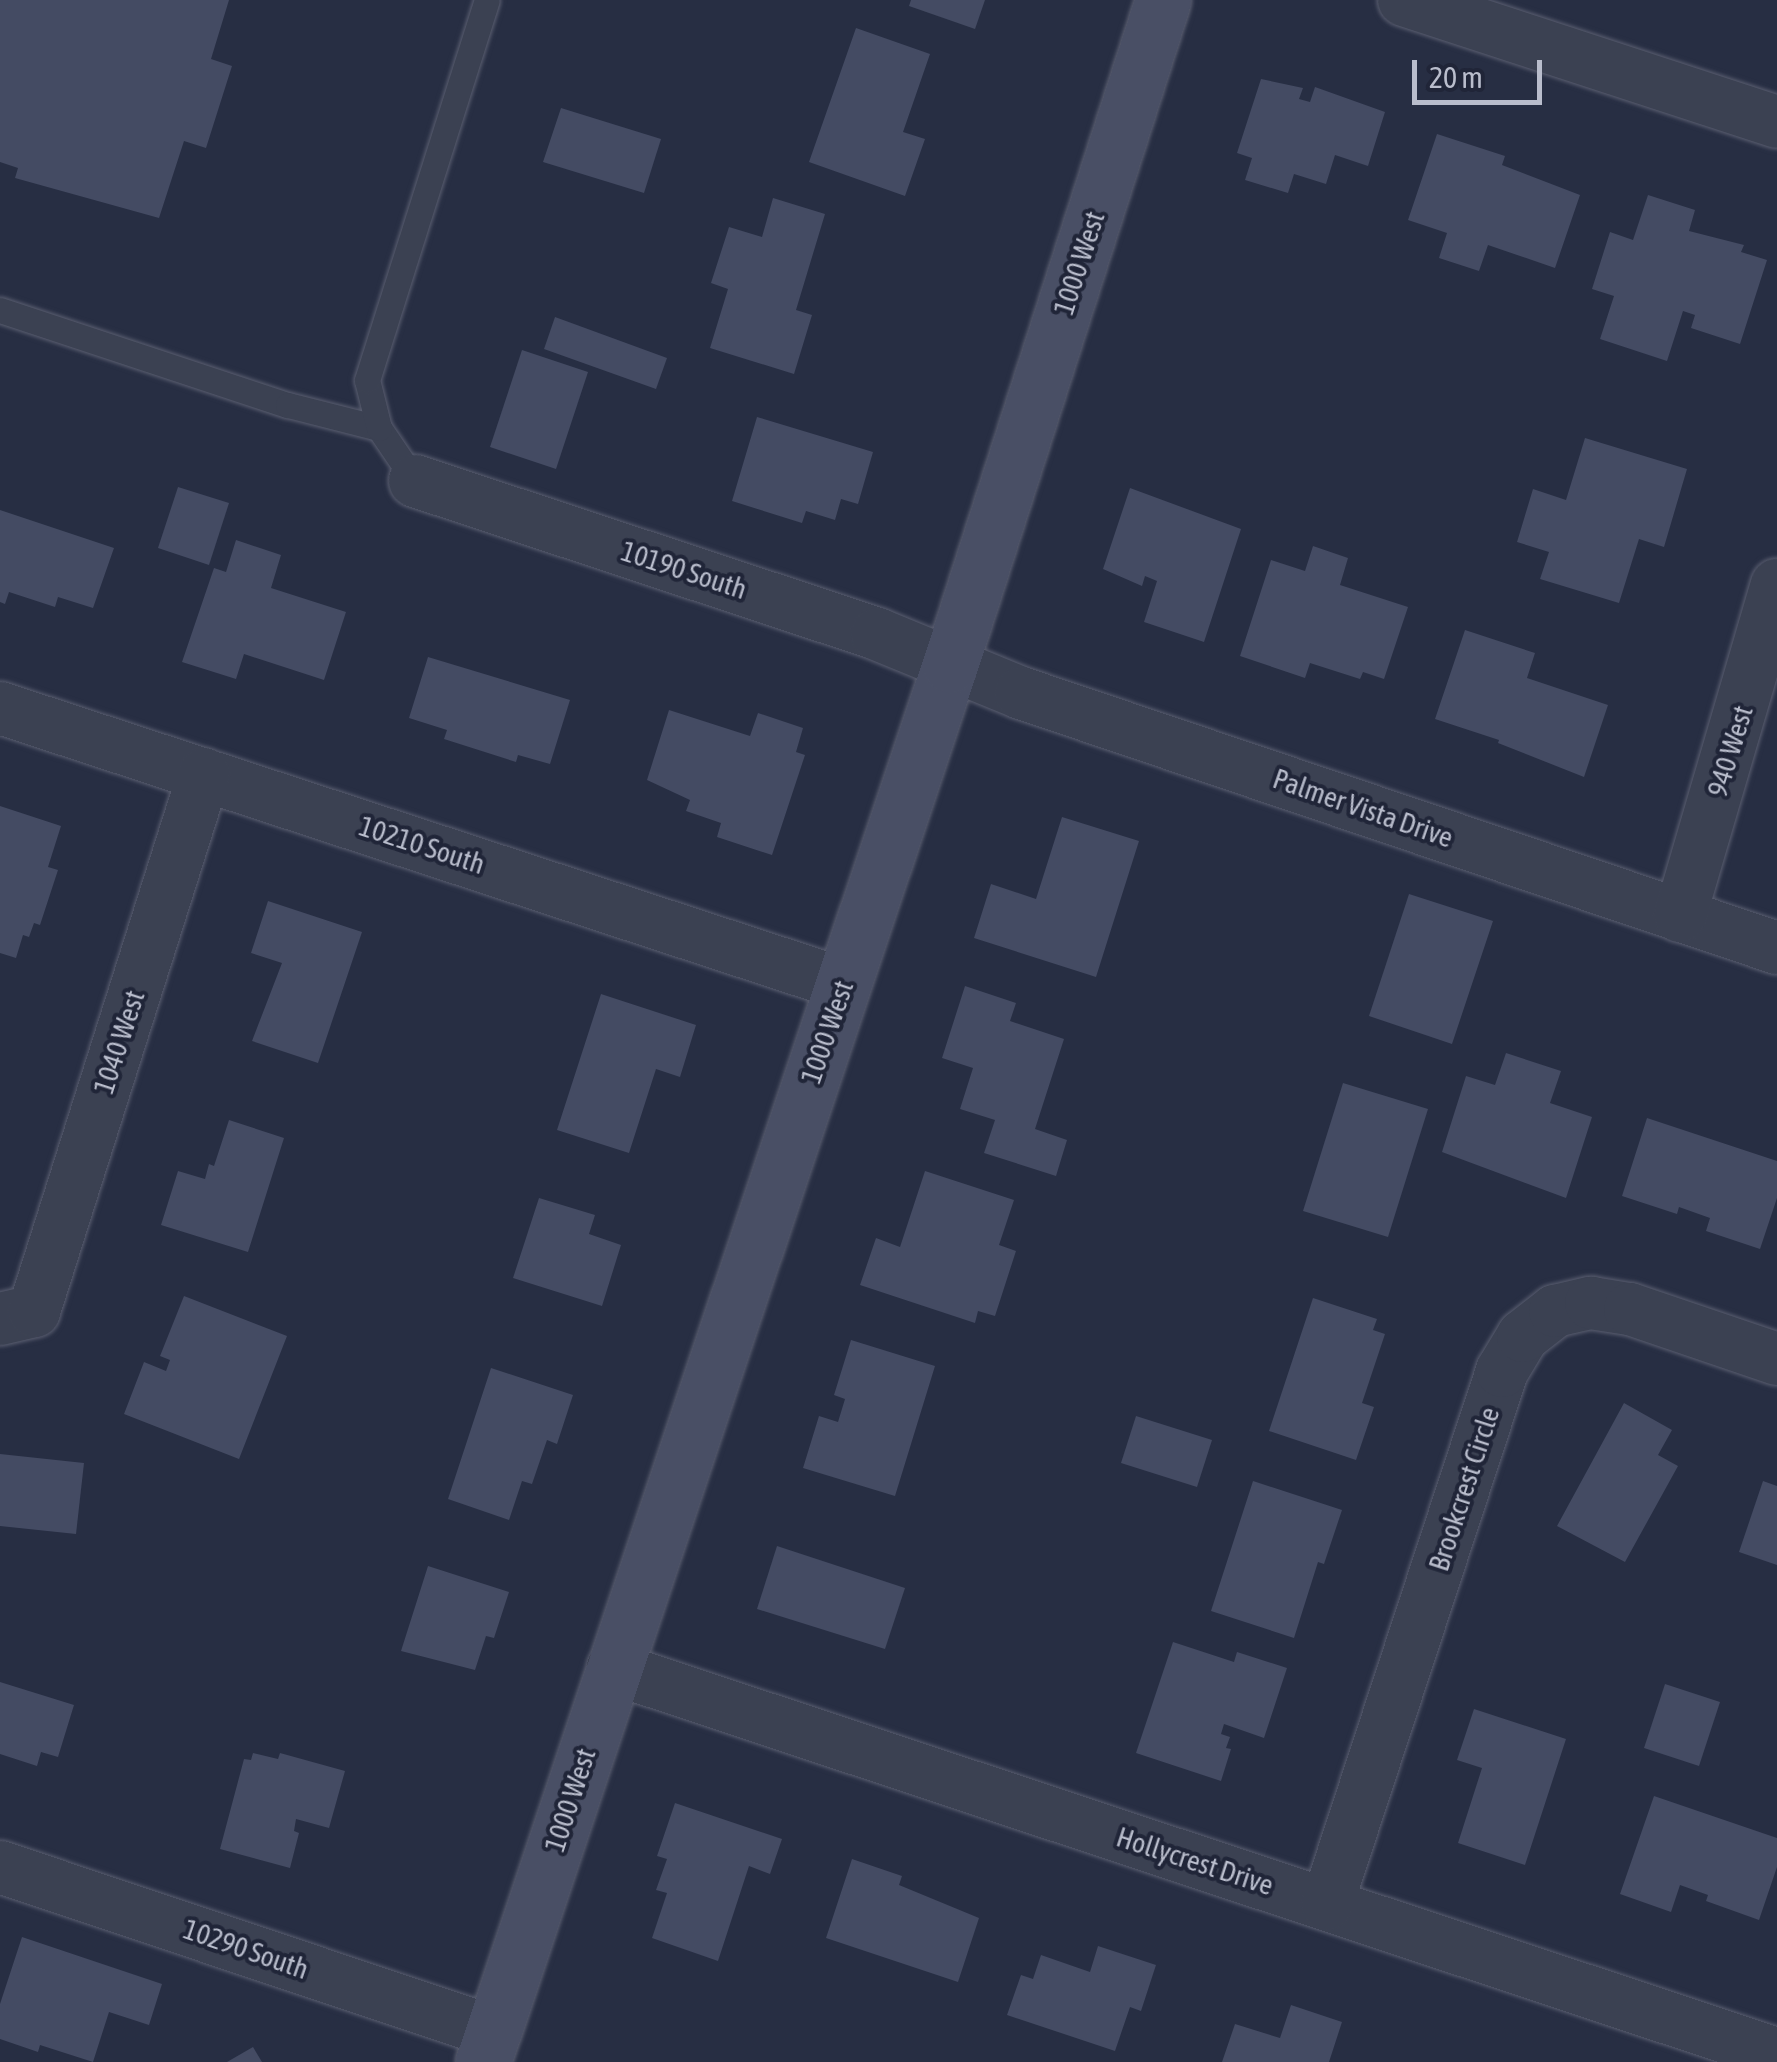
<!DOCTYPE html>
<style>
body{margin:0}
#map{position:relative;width:1777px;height:2062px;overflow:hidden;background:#272e43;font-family:"Asap Condensed",sans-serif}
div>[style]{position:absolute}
.building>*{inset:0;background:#444b63}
.roads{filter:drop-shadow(0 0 2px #5a5e70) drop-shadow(0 0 2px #5a5e70)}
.lane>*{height:25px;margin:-12.5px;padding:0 12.5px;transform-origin:12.5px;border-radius:12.5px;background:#3b4152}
.street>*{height:52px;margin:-26px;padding:0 26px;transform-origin:26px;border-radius:26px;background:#3b4152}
.secondary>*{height:55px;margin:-27.5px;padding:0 27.5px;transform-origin:27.5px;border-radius:27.5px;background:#494f65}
span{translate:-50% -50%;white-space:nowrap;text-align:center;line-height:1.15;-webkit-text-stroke:8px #202538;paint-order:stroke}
.street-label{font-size:28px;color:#b9bdcc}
.scale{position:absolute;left:1412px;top:60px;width:130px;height:45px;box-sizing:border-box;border:5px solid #b9bdcc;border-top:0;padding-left:12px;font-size:30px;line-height:35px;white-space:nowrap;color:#b9bdcc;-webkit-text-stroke:8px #202538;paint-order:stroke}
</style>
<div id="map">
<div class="building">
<i style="clip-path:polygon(0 0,229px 0,211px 59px,232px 66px,206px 148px,184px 141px,159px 218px,15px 178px,18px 168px,0 162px)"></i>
<i style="clip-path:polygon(911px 0,985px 0,975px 29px,909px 6px)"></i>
<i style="clip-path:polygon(856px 28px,930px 54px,903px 132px,925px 139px,905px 196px,809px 162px)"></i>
<i style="clip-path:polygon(1261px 79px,1303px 88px,1299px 99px,1310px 102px,1315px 87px,1385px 112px,1368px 166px,1335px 155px,1326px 184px,1294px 174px,1288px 193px,1245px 180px,1252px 158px,1237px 153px)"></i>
<i style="clip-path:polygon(561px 108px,661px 139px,644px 193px,543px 162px)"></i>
<i style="clip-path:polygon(1437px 134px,1505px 156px,1502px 165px,1580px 195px,1555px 268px,1488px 245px,1479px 271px,1439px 258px,1447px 233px,1408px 220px)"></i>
<i style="clip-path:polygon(1648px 195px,1695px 210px,1689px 231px,1744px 245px,1741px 252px,1767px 260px,1740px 344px,1691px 328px,1695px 315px,1683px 311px,1667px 361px,1600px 339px,1614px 296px,1592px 289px,1610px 232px,1633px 240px)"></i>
<i style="clip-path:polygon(773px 198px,825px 214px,796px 310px,812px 315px,794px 374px,710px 348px,728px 289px,711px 283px,729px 227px,762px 237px)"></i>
<i style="clip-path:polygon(555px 317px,667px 358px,656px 389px,544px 349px)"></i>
<i style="clip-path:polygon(522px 350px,588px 372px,556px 469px,490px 447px)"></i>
<i style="clip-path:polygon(757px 417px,873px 452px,858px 504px,841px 499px,835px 520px,806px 511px,802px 523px,732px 501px)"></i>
<i style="clip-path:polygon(1585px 438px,1687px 469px,1664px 547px,1639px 539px,1619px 603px,1540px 579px,1549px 552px,1517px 542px,1533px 489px,1566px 500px)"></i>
<i style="clip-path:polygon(178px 487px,229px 503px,209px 565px,158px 548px)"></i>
<i style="clip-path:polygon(1130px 488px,1241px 529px,1204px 642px,1144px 622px,1157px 581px,1145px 576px,1142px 586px,1103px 569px)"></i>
<i style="clip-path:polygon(0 510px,114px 548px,93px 608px,58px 597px,55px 607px,9px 592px,5px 604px,0 602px)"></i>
<i style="clip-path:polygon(236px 540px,281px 555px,271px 588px,346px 612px,324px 680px,244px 654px,236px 679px,182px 662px,214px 568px,226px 572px)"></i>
<i style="clip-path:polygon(1313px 546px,1348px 558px,1340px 585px,1408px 607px,1384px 679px,1363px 672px,1360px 679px,1310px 663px,1305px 678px,1240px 656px,1271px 560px,1305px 571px)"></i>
<i style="clip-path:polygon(1465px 630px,1535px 653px,1527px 678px,1608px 705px,1584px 777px,1498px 743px,1499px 740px,1435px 719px)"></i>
<i style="clip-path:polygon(428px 657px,570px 700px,550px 764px,518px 755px,516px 762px,444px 739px,447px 730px,409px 718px)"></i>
<i style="clip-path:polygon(669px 710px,750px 736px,758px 713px,803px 728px,796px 752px,805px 755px,772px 855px,717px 837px,721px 823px,686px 811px,690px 800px,647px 780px)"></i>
<i style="clip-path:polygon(0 806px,61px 826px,48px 867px,58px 870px,40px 925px,34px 923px,29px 937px,23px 935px,16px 958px,0 953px)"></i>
<i style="clip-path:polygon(1062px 817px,1139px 841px,1096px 977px,974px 938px,991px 884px,1036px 899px)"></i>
<i style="clip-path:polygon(1409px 894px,1493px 921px,1452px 1044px,1369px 1016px)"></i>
<i style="clip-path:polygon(268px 901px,362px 932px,318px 1063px,252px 1041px,282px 963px,251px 953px)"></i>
<i style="clip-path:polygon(965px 986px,1016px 1003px,1010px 1021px,1064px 1039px,1035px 1129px,1067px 1140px,1056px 1176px,984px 1153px,995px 1120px,960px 1109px,973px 1068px,942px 1058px)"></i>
<i style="clip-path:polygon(601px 994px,696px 1025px,680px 1077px,656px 1069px,629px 1153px,557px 1130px)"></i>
<i style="clip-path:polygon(1506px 1053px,1561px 1071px,1550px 1103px,1592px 1117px,1566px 1198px,1442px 1152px,1466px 1076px,1495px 1085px)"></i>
<i style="clip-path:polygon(1343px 1083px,1428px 1109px,1388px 1237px,1303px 1211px)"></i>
<i style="clip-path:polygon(1647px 1118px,1777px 1161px,1777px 1198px,1760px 1249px,1706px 1231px,1710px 1218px,1679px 1207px,1677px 1214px,1622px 1196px)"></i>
<i style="clip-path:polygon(229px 1120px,284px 1138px,248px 1252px,161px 1225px,178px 1171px,205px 1179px,209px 1164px,214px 1166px)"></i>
<i style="clip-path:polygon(925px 1171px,1014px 1200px,999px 1245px,1016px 1251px,995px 1316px,978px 1311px,975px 1323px,860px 1285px,876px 1238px,900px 1247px)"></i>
<i style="clip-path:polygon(539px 1198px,595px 1215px,589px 1234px,621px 1245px,602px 1306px,513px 1278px)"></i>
<i style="clip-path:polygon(184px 1296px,287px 1336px,239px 1459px,124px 1414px,144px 1362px,166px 1371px,170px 1360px,160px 1356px)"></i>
<i style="clip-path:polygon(1313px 1298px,1377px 1319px,1373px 1330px,1385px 1334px,1362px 1403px,1374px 1407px,1356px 1460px,1269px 1431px)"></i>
<i style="clip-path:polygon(851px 1340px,935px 1366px,895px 1496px,803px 1468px,819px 1416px,838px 1422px,845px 1399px,834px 1395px)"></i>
<i style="clip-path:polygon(491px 1368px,573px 1395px,557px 1444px,547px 1440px,532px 1484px,522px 1481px,509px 1520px,448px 1499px)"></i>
<i style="clip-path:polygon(1624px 1403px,1672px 1430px,1658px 1455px,1678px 1466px,1625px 1562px,1557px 1526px)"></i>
<i style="clip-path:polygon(1136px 1416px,1212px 1440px,1197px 1487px,1121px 1463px)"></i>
<i style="clip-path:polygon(0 1454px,84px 1463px,76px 1534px,0 1526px)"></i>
<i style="clip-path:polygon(1253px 1481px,1342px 1510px,1324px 1564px,1318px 1562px,1294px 1638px,1211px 1611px)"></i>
<i style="clip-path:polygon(1763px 1481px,1777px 1486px,1777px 1565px,1739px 1552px)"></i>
<i style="clip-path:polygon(777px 1546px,905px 1588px,885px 1649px,757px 1609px)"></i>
<i style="clip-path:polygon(428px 1566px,509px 1592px,494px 1638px,486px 1636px,475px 1670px,401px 1651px)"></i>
<i style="clip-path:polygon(1173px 1642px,1234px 1662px,1237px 1652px,1287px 1668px,1264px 1738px,1224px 1724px,1221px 1734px,1230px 1737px,1226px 1748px,1231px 1749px,1221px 1781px,1136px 1753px)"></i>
<i style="clip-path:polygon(0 1682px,74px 1705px,58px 1757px,41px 1752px,37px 1766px,0 1754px)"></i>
<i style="clip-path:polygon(1665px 1684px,1720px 1702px,1699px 1766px,1644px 1748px)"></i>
<i style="clip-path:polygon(1474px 1709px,1566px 1739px,1525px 1865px,1458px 1843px,1482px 1768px,1457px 1760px)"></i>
<i style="clip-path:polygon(253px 1753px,278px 1759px,280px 1753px,345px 1771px,329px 1828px,296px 1819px,294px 1831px,299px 1833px,290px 1868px,220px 1849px,244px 1759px,251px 1760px)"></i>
<i style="clip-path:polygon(1654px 1796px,1777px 1838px,1777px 1867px,1759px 1920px,1706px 1901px,1708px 1895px,1680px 1885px,1671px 1912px,1620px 1894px)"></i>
<i style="clip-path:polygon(675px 1803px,782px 1839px,770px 1874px,749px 1866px,718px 1961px,652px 1938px,667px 1893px,656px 1890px,667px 1859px,657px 1856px)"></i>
<i style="clip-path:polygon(852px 1859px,902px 1876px,899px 1885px,979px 1918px,958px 1982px,826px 1938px)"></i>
<i style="clip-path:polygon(22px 1937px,162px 1984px,149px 2025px,109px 2012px,93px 2062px,40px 2045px,38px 2052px,0 2039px,0 2004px)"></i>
<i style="clip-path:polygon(1098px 1946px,1156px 1965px,1141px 2011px,1130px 2007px,1115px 2051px,1007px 2015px,1021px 1975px,1033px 1979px,1041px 1955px,1090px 1972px)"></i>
<i style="clip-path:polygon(1291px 2005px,1342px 2022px,1329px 2062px,1222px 2062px,1235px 2024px,1280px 2038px)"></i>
<i style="clip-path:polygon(253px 2047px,262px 2062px,227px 2062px)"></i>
</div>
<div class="roads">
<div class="lane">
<i style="left:0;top:310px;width:303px;rotate:18.3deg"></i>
<i style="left:288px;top:405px;width:94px;rotate:14.2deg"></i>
<i style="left:415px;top:481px;width:64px;rotate:-124.2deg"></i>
<i style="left:379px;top:428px;width:49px;rotate:-104deg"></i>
<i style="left:367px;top:380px;width:398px;rotate:-72.5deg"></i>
</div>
<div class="street">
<i style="left:1404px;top:0;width:392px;rotate:18.1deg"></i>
<i style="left:415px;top:481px;width:487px;rotate:18.3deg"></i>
<i style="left:877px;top:634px;width:156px;rotate:22.3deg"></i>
<i style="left:1021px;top:693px;width:798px;rotate:18.64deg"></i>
<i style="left:0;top:708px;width:887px;rotate:18.13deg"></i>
<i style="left:1680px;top:916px;width:345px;rotate:-73.7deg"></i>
<i style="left:0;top:1319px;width:35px;rotate:-13deg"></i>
<i style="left:34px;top:1311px;width:563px;rotate:-72.43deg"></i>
<i style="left:613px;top:1668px;width:1226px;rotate:18.35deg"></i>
<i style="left:0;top:1867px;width:520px;rotate:18.5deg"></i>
<i style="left:1327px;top:1904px;width:561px;rotate:-71.82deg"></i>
<i style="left:1502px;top:1371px;width:41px;rotate:-59deg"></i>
<i style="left:1523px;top:1336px;width:41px;rotate:-38deg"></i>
<i style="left:1555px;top:1311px;width:37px;rotate:-13deg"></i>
<i style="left:1591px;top:1303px;width:39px;rotate:9deg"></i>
<i style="left:1630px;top:1309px;width:155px;rotate:18.8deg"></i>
</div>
<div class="secondary">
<i style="left:483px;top:2062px;width:1473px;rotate:-71.52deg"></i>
<i style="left:950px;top:665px;width:698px;rotate:-72.24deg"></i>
</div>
</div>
<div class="street-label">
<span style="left:1079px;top:263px;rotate:-72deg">1000 West</span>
<span style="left:684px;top:570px;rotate:18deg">10190 South</span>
<span style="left:1730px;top:751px;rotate:-73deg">940 West</span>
<span style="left:1363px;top:808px;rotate:19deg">Palmer Vista Drive</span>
<span style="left:422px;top:845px;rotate:18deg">10210 South</span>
<span style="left:827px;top:1032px;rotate:-71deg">1000 West</span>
<span style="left:119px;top:1042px;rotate:-72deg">1040 West</span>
<span style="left:1464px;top:1489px;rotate:-72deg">Brookcrest Circle</span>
<span style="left:570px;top:1800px;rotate:-72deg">1000 West</span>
<span style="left:1195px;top:1861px;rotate:18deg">Hollycrest Drive</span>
<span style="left:246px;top:1949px;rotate:19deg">10290 South</span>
</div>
<div class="scale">20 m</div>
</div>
